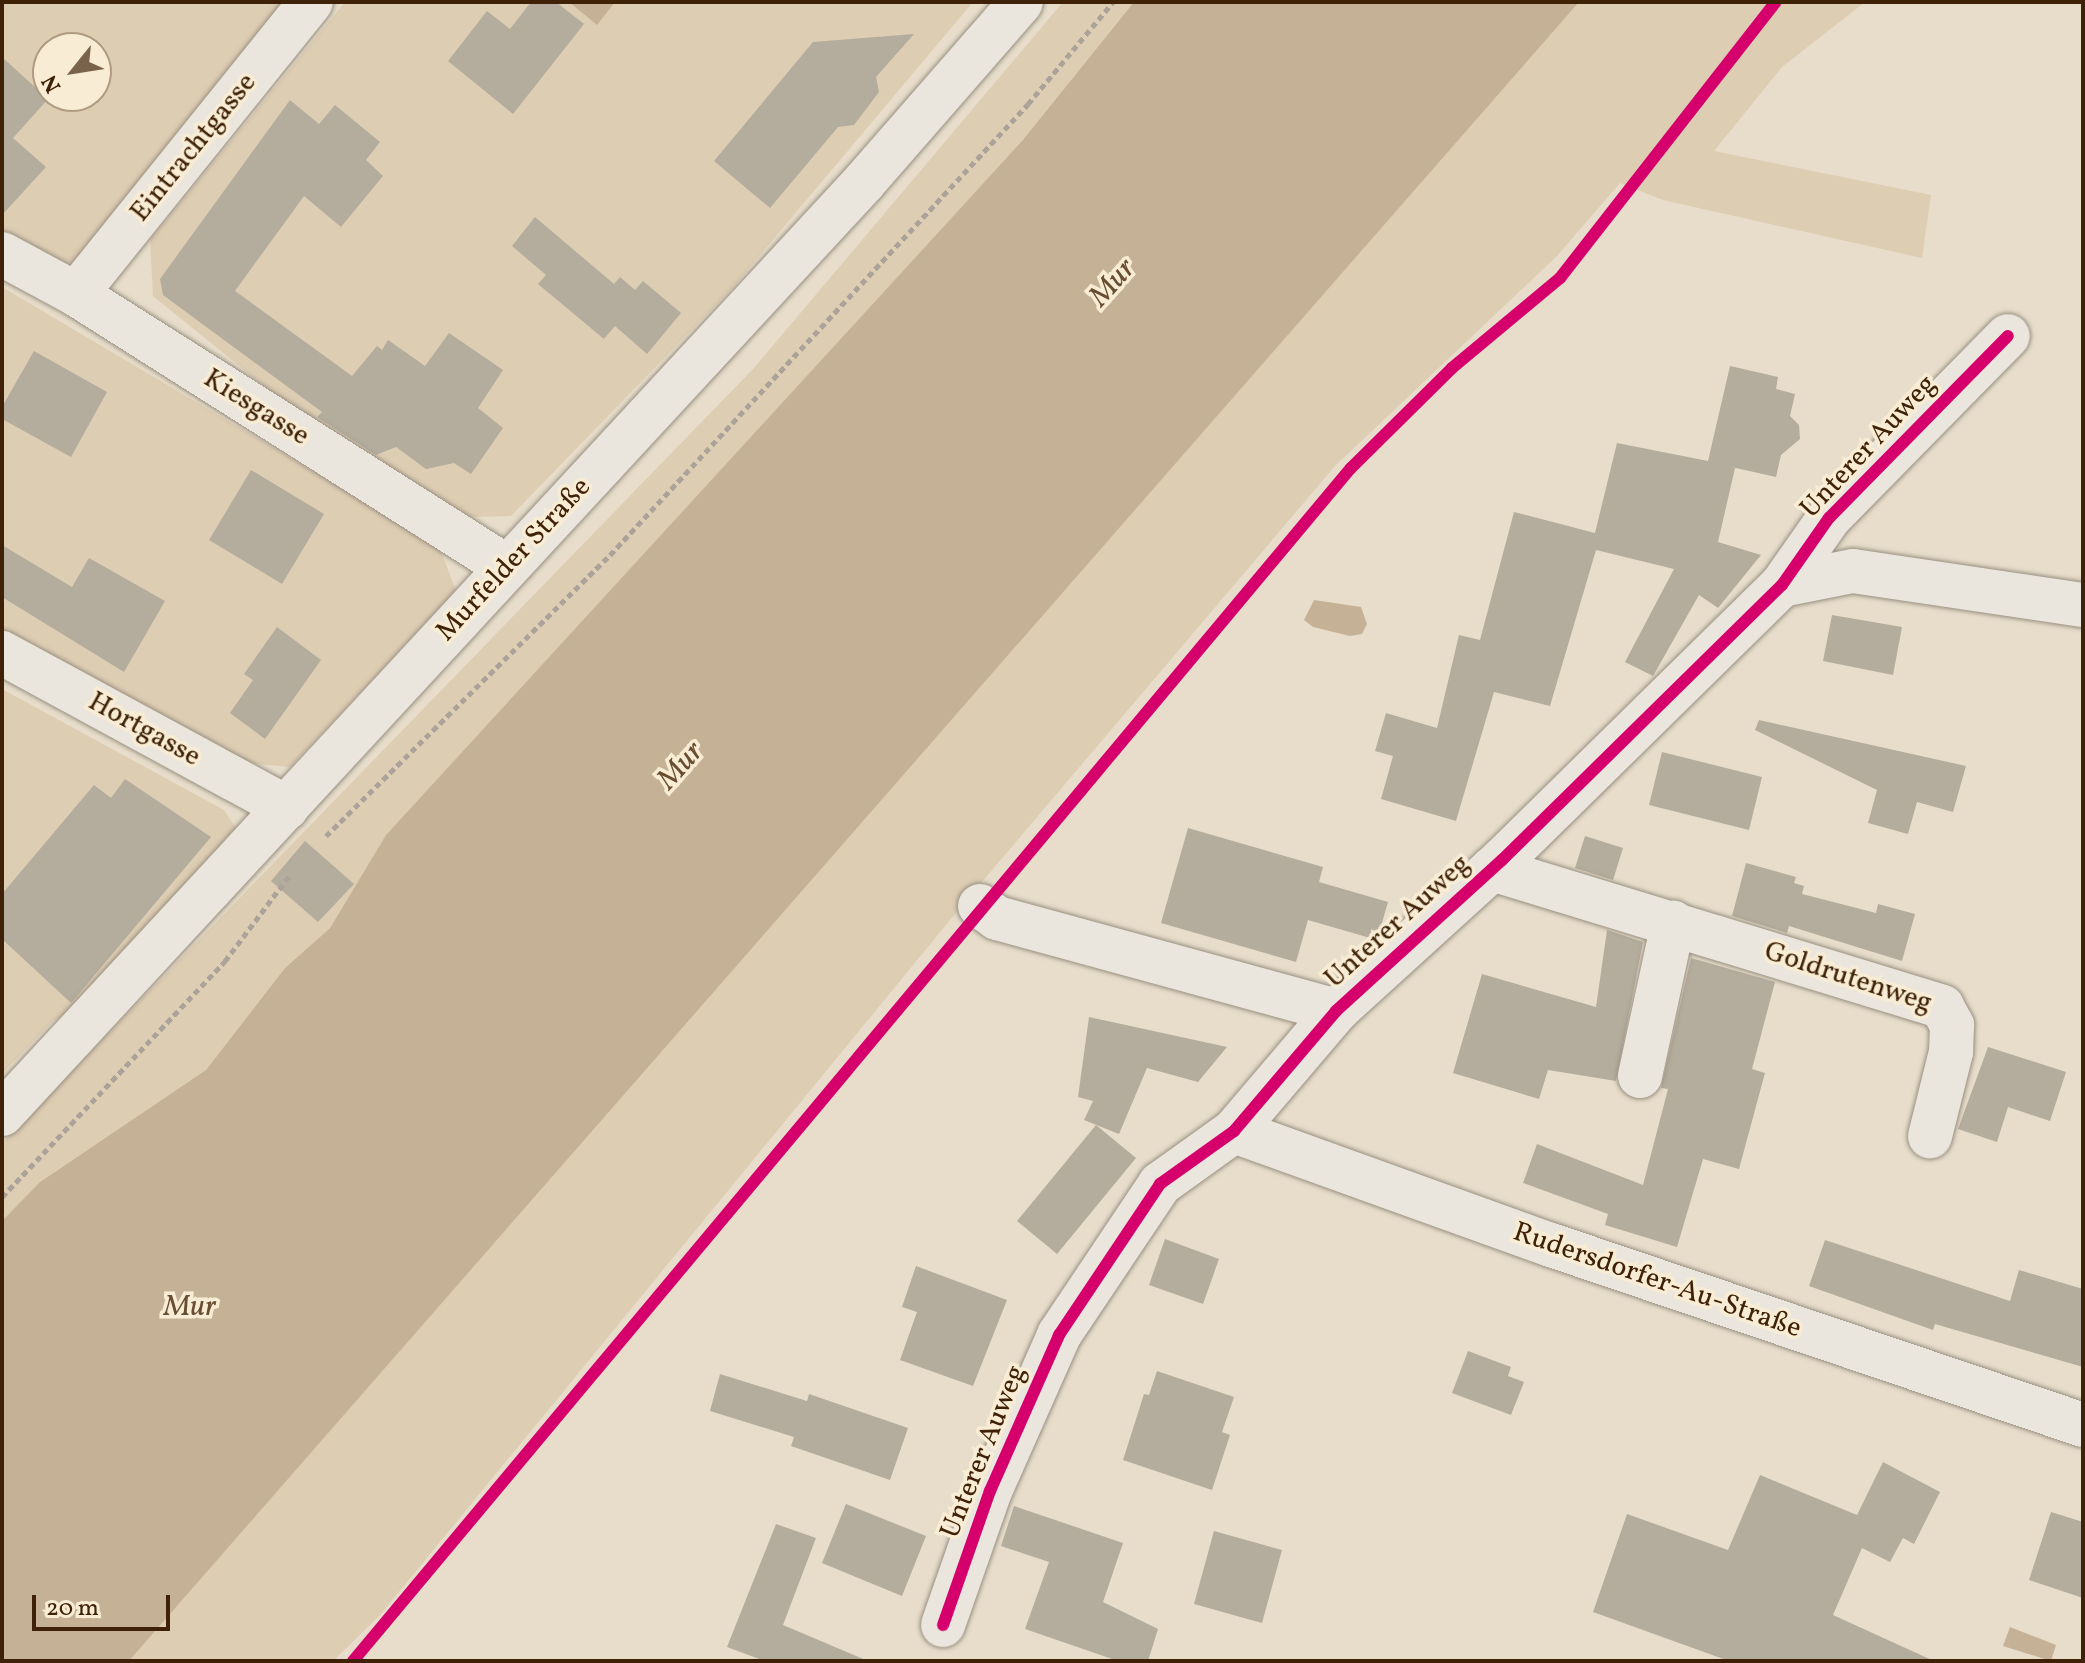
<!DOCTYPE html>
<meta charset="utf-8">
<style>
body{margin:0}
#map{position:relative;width:2085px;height:1663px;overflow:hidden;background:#e7ddca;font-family:Vollkorn,serif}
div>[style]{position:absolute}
.green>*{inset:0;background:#ddcdb2}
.water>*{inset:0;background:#c5b296}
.building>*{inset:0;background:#b4ac9d}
.path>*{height:5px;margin-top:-2.5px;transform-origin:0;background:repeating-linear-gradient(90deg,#aba399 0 6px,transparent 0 10px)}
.roads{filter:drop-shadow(0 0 2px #998f81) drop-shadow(0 0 2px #998f81)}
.minor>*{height:44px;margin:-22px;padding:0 22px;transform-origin:22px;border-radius:22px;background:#ebe6dd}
.cycleway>*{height:12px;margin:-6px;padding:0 6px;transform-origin:6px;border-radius:6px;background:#d6006c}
span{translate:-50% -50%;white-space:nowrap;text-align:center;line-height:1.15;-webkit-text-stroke:7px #f8ecd4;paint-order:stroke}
.street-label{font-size:28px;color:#3e2107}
.water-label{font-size:30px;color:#684d31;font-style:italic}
.frame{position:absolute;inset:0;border:4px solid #3e2107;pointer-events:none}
.north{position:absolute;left:32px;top:32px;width:80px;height:80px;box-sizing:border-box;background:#f8ecd4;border:2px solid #ae9b82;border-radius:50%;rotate:240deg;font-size:22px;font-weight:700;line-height:32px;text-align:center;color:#3e2107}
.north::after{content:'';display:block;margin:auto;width:28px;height:36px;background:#79634b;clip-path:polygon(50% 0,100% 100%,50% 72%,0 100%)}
.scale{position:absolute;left:32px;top:1595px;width:138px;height:36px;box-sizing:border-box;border:4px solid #3e2107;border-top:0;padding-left:10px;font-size:24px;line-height:28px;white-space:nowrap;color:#3e2107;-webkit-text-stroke:6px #f8ecd4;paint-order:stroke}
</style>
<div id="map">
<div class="green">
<i style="clip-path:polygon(evenodd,2px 2px,292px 2px,78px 261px,46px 265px,2px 238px,2px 2px,48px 48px,96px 48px,96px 96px,48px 96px,48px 48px)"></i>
<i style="clip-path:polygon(345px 2px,973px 2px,734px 286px,511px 516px,470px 517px,316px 428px,153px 296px,150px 240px)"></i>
<i style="clip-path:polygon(1063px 2px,1134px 2px,1022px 141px,386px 835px,330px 928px,285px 968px,206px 1070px,40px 1182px,2px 1221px,2px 1143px,754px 368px)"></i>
<i style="clip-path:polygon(1579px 2px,1865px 2px,1782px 67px,1714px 151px,1931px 195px,1922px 258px,1663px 200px,1620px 183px,1557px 256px,1335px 466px,959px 909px,380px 1615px,333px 1661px,129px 1661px)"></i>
<i style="clip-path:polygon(2px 287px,439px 546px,456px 591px,290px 767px,246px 763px,2px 630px)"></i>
<i style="clip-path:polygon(2px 689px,224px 810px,237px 830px,72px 1011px,52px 1022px,2px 1074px)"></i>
</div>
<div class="water">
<i style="clip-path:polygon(569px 2px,615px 2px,597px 25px)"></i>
<i style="clip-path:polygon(1134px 2px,1579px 2px,129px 1661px,2px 1661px,2px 1221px,40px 1182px,206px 1070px,285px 968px,330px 928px,386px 835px,1022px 141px)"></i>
<i style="clip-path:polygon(1314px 600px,1361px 607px,1367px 624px,1362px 634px,1350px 636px,1313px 627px,1304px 620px)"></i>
<i style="clip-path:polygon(2010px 1627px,2056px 1645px,2051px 1661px,2003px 1646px)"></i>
</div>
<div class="building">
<i style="clip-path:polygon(531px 2px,556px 2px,584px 24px,513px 114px,448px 61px,487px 11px,510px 29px)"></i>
<i style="clip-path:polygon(914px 34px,876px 77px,879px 92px,854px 125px,838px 127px,770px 208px,714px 161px,813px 42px)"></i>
<i style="clip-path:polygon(2px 57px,48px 99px,13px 138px,46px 167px,2px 215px)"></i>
<i style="clip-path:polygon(290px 100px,319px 124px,335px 105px,380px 142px,366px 160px,383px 176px,341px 227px,304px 196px,235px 291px,352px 376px,377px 346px,382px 350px,388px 340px,425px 366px,449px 333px,503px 370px,478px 408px,503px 428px,471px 474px,454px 463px,426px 469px,396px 447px,376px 455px,317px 417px,322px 412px,163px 295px,160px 279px)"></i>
<i style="clip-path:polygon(535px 217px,614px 284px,620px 277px,635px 290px,643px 281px,681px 313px,647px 354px,615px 326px,604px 339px,538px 284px,546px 275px,512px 246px)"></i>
<i style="clip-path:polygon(34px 351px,107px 392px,71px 457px,2px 419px,2px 407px)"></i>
<i style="clip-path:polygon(1730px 366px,1778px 377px,1776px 389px,1795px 394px,1790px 416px,1799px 425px,1800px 439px,1781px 455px,1776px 477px,1727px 466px,1735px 468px,1718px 542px,1761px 555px,1718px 608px,1699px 595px,1653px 676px,1625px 662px,1674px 569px,1596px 550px,1550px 706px,1494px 692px,1456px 821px,1381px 799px,1393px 756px,1375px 751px,1386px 713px,1437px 728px,1459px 635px,1480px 640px,1514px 512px,1595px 533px,1617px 443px,1708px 461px)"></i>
<i style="clip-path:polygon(251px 470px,324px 514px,282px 584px,209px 540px)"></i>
<i style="clip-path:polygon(2px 545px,72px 587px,89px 558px,165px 601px,124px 672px,2px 597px)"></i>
<i style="clip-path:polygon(1832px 615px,1902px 627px,1893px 675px,1823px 661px)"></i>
<i style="clip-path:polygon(277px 627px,321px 660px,265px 739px,230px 713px,253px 680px,244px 674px)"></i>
<i style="clip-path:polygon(1759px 720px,1966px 766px,1953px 812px,1917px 802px,1908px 834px,1868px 823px,1877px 790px,1755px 730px)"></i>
<i style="clip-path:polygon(1662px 752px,1762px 777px,1749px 830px,1649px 805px)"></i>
<i style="clip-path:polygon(125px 779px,211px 837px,71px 1003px,2px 939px,2px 894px,94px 785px,111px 798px)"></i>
<i style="clip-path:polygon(1188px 828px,1323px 867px,1319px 882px,1388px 902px,1377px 940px,1308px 920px,1296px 962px,1161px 923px)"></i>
<i style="clip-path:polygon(1585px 836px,1623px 848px,1613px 880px,1575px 868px)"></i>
<i style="clip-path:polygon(305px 841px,354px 884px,318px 922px,271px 881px)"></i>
<i style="clip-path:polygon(1746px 863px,1796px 877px,1794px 883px,1804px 886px,1802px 894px,1876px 913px,1878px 904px,1915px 914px,1902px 961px,1789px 926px,1787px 933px,1732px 916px)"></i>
<i style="clip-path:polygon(1607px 930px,1643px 942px,1616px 1081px,1548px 1070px,1539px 1099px,1453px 1073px,1482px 974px,1596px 1007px)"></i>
<i style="clip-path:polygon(1691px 958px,1775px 982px,1752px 1069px,1765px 1073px,1739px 1169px,1703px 1159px,1677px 1247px,1605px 1225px,1608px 1214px,1523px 1183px,1537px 1144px,1643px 1185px,1668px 1089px,1661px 1088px)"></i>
<i style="clip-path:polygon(1089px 1017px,1227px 1047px,1198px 1082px,1147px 1068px,1119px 1134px,1084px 1120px,1093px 1101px,1078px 1097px)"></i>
<i style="clip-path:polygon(1988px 1047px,2066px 1072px,2050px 1121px,2008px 1107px,1997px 1142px,1958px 1129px)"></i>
<i style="clip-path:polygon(1096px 1125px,1136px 1158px,1057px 1254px,1017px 1221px)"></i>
<i style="clip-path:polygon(1165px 1239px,1219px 1259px,1203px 1304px,1149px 1285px)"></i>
<i style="clip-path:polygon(1825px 1240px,2010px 1301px,2019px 1270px,2083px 1289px,2083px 1367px,1935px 1324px,1933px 1330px,1809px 1286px)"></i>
<i style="clip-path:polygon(916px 1266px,1007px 1300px,973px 1386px,900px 1360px,917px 1312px,902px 1307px)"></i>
<i style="clip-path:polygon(1468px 1351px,1511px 1367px,1508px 1376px,1524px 1382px,1511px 1415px,1452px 1393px)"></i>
<i style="clip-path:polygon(1157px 1371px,1234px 1397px,1222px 1432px,1230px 1435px,1212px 1490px,1123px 1460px,1144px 1394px,1149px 1395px)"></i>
<i style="clip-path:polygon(720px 1374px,807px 1401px,809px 1394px,908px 1428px,890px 1480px,791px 1446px,794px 1437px,710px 1411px)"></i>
<i style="clip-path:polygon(1883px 1462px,1940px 1492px,1914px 1544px,1903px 1538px,1890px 1562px,1862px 1548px,1833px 1615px,1934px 1661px,1729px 1661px,1593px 1612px,1627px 1514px,1728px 1550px,1760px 1475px,1857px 1515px)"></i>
<i style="clip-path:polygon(846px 1504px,926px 1536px,902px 1596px,822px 1563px)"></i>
<i style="clip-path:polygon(1014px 1506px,1123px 1543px,1103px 1602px,1158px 1629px,1148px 1661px,1118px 1661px,1025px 1629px,1049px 1562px,1001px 1546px)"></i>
<i style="clip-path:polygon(2051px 1512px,2083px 1522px,2083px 1598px,2029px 1580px)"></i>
<i style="clip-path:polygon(776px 1524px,816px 1538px,783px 1625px,868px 1661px,765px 1661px,727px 1647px)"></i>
<i style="clip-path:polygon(1214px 1531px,1282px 1550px,1262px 1623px,1194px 1604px)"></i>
</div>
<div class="path">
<i style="left:326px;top:836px;width:400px;rotate:-44.7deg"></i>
<i style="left:610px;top:555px;width:615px;rotate:-47.17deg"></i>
<i style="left:1028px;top:104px;width:133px;rotate:-50.2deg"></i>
<i style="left:2px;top:1197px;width:325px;rotate:-46.6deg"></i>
<i style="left:225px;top:961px;width:106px;rotate:-53deg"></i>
</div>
<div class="roads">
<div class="minor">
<i style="left:2px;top:254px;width:84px;rotate:28.4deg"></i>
<i style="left:76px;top:294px;width:510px;rotate:32.35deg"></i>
<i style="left:76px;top:294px;width:375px;rotate:-51.2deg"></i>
<i style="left:1782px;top:585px;width:72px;rotate:-11.2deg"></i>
<i style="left:1853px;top:571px;width:232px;rotate:8.4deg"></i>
<i style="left:2px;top:653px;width:324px;rotate:28.5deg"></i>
<i style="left:1492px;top:869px;width:471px;rotate:17deg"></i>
<i style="left:1942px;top:1007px;width:21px;rotate:61deg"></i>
<i style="left:1952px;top:1025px;width:27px;rotate:92deg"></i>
<i style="left:1951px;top:1052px;width:87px;rotate:104deg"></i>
<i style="left:980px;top:906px;width:21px;rotate:35deg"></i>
<i style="left:997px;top:918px;width:352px;rotate:15.3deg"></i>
<i style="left:1640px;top:1076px;width:157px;rotate:-77.8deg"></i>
<i style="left:2px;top:1114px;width:1271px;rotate:-47.23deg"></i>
<i style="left:865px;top:181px;width:237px;rotate:-48.9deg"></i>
<i style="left:1234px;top:1131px;width:337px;rotate:19.8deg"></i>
<i style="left:1551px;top:1245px;width:562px;rotate:18.69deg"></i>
<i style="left:943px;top:1625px;width:142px;rotate:-70.7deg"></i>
<i style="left:990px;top:1491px;width:171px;rotate:-66.1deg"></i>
<i style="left:1059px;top:1335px;width:182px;rotate:-56.2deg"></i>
<i style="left:1160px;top:1184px;width:91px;rotate:-35.6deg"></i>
<i style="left:1234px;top:1131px;width:157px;rotate:-49.6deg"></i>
<i style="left:1336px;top:1011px;width:224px;rotate:-42.3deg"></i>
<i style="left:1502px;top:860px;width:392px;rotate:-44.5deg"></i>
<i style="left:1782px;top:585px;width:82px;rotate:-55deg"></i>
<i style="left:1829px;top:518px;width:255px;rotate:-45.5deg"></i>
</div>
</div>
<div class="cycleway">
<i style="left:943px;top:1625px;width:142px;rotate:-70.7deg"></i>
<i style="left:990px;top:1491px;width:171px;rotate:-66.1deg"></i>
<i style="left:1059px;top:1335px;width:182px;rotate:-56.2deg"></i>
<i style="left:1160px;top:1184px;width:91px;rotate:-35.6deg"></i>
<i style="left:1234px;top:1131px;width:157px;rotate:-49.6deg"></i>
<i style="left:1336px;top:1011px;width:224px;rotate:-42.3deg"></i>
<i style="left:1502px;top:860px;width:392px;rotate:-44.5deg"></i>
<i style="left:1782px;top:585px;width:82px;rotate:-55deg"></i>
<i style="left:1829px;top:518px;width:255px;rotate:-45.5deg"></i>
<i style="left:353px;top:1661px;width:1555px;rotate:-50.09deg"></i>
<i style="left:1351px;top:468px;width:142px;rotate:-44.7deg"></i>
<i style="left:1452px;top:368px;width:141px;rotate:-39.8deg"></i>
<i style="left:1560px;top:278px;width:350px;rotate:-52deg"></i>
</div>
<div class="street-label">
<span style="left:194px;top:148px;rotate:-51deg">Eintrachtgasse</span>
<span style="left:256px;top:408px;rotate:32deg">Kiesgasse</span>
<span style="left:1869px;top:447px;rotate:-47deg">Unterer Auweg</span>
<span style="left:514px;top:560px;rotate:-47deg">Murfelder Straße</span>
<span style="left:144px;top:730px;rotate:29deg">Hortgasse</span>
<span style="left:1398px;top:922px;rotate:-42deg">Unterer Auweg</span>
<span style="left:1848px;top:978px;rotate:18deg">Goldrutenweg</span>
<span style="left:1657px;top:1281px;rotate:19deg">Rudersdorfer-Au-Straße</span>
<span style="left:984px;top:1452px;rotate:-68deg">Unterer Auweg</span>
</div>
<div class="water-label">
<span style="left:1113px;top:283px;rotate:-48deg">Mur</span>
<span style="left:681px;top:766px;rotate:-48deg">Mur</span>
<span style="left:190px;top:1307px">Mur</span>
</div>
<div class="frame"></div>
<div class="north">N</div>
<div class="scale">20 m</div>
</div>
